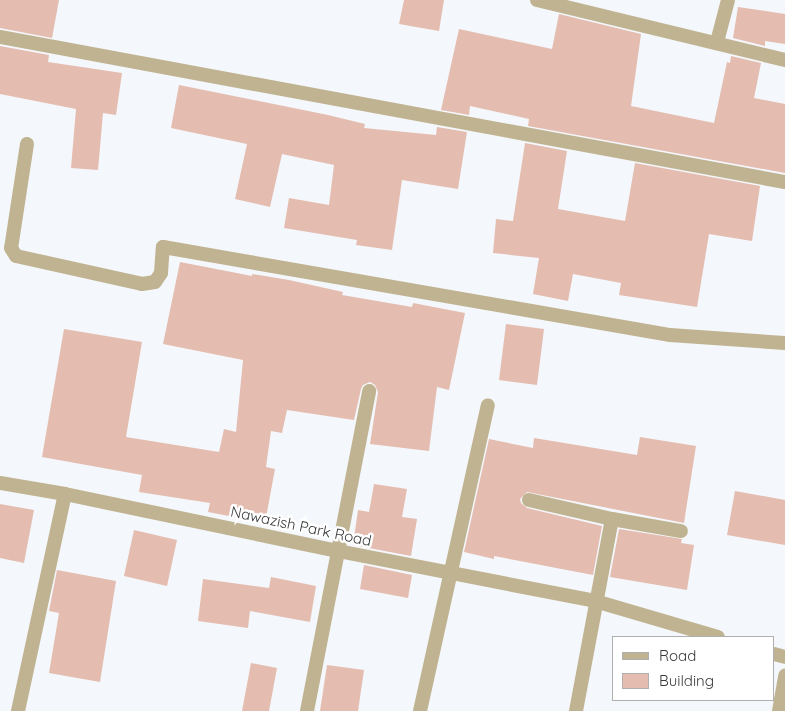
<!DOCTYPE html>
<style>
body{margin:0}
#map{position:relative;width:785px;height:711px;overflow:hidden;background:#f4f7fb;font-family:Quicksand,sans-serif}
div>[style]{position:absolute}
.building>*{inset:0;background:#e4bdb0}
.service>*{height:14px;margin:-7px;padding:0 7px;transform-origin:7px;border-radius:7px;background:#c0b391}
.minor>*{height:14px;margin:-7px;padding:0 7px;transform-origin:7px;border-radius:7px;background:#c0b391}
span{translate:-50% -50%;white-space:nowrap;text-align:center;line-height:1.15;-webkit-text-stroke:5px #fff;paint-order:stroke}
.street-label{font-size:15px;color:#373839}
.legend{position:absolute;left:612px;top:636px;width:162px;height:65px;box-sizing:border-box;background:#fff;border:1px solid #afafb0;margin:0;padding:6px 9px;list-style:none;font-size:15px;color:#373839}
.legend li{display:flex;align-items:center;gap:10px;height:25px}
.legend b{width:25px;border:1px solid #afafb0}
</style>
<div id="map">
<div class="building">
<i style="clip-path:polygon(0 0,59px 0,52px 38px,0 28px)"></i>
<i style="clip-path:polygon(404px 0,444px 0,439px 31px,399px 24px)"></i>
<i style="clip-path:polygon(738px 7px,785px 14px,785px 44px,765px 41px,765px 46px,733px 38px)"></i>
<i style="clip-path:polygon(559px 14px,641px 34px,631px 106px,714px 123px,727px 62px,730px 63px,731px 56px,761px 63px,754px 98px,785px 104px,785px 173px,528px 126px,529px 119px,470px 106px,469px 115px,441px 110px,459px 29px,552px 49px)"></i>
<i style="clip-path:polygon(0 46px,49px 55px,48px 62px,122px 73px,116px 115px,103px 113px,98px 170px,71px 168px,76px 109px,0 94px)"></i>
<i style="clip-path:polygon(179px 85px,328px 115px,365px 124px,364px 128px,436px 135px,437px 127px,467px 132px,458px 189px,402px 180px,392px 250px,356px 245px,357px 240px,284px 228px,289px 198px,329px 205px,334px 165px,282px 154px,270px 207px,235px 199px,247px 144px,171px 128px)"></i>
<i style="clip-path:polygon(525px 143px,567px 151px,558px 209px,625px 221px,635px 163px,760px 186px,752px 241px,709px 234px,697px 307px,619px 295px,621px 283px,573px 274px,568px 301px,533px 294px,539px 258px,493px 253px,496px 219px,513px 221px)"></i>
<i style="clip-path:polygon(180px 262px,252px 276px,252px 274px,289px 280px,343px 292px,342px 295px,412px 307px,413px 303px,465px 313px,449px 390px,437px 387px,429px 451px,370px 444px,378px 392px,375px 385px,370px 382px,363px 385px,361px 389px,354px 420px,287px 410px,282px 433px,271px 431px,266px 467px,275px 469px,265px 523px,208px 512px,210px 503px,139px 492px,142px 475px,42px 457px,64px 329px,142px 342px,126px 437px,219px 452px,224px 429px,236px 432px,243px 360px,163px 344px)"></i>
<i style="clip-path:polygon(506px 324px,544px 329px,537px 385px,499px 380px)"></i>
<i style="clip-path:polygon(640px 437px,696px 446px,684px 523px,527px 492px,520px 499px,521px 503px,527px 508px,602px 526px,593px 575px,494px 556px,494px 559px,464px 552px,489px 439px,533px 448px,534px 438px,637px 455px)"></i>
<i style="clip-path:polygon(374px 484px,407px 489px,402px 517px,417px 519px,411px 556px,353px 545px,358px 510px,369px 512px)"></i>
<i style="clip-path:polygon(735px 491px,785px 500px,785px 545px,727px 535px)"></i>
<i style="clip-path:polygon(0 504px,34px 510px,24px 563px,0 558px)"></i>
<i style="clip-path:polygon(619px 529px,682px 539px,681px 543px,694px 545px,687px 590px,610px 577px)"></i>
<i style="clip-path:polygon(134px 530px,177px 540px,167px 586px,124px 576px)"></i>
<i style="clip-path:polygon(364px 565px,412px 575px,408px 598px,360px 589px)"></i>
<i style="clip-path:polygon(57px 570px,116px 581px,100px 682px,49px 673px,59px 613px,49px 611px)"></i>
<i style="clip-path:polygon(271px 577px,316px 586px,310px 622px,250px 611px,248px 628px,198px 621px,203px 579px,269px 588px)"></i>
<i style="clip-path:polygon(251px 663px,277px 668px,269px 711px,242px 711px)"></i>
<i style="clip-path:polygon(327px 665px,364px 670px,358px 711px,320px 711px)"></i>
</div>
<div class="service">
<i style="left:27px;top:144px;width:105px;rotate:98.7deg"></i>
<i style="left:11px;top:248px;width:9px;rotate:58deg"></i>
<i style="left:16px;top:256px;width:129px;rotate:12.5deg"></i>
<i style="left:142px;top:284px;width:13px;rotate:-9deg"></i>
<i style="left:155px;top:282px;width:11px;rotate:-56deg"></i>
<i style="left:161px;top:273px;width:26px;rotate:-86deg"></i>
</div>
<div class="minor">
<i style="left:537px;top:0;width:255px;rotate:13.6deg"></i>
<i style="left:0;top:37px;width:798px;rotate:10.47deg"></i>
<i style="left:717px;top:42px;width:43px;rotate:-75.3deg"></i>
<i style="left:163px;top:247px;width:515px;rotate:9.85deg"></i>
<i style="left:670px;top:335px;width:115px;rotate:4deg"></i>
<i style="left:0;top:483px;width:66px;rotate:9.6deg"></i>
<i style="left:65px;top:494px;width:279px;rotate:11.8deg"></i>
<i style="left:338px;top:551px;width:262px;rotate:11deg"></i>
<i style="left:595px;top:601px;width:128px;rotate:16.3deg"></i>
<i style="left:529px;top:500px;width:85px;rotate:12.9deg"></i>
<i style="left:774px;top:654px;width:11px;rotate:15deg"></i>
<i style="left:18px;top:711px;width:222px;rotate:-77.8deg"></i>
<i style="left:307px;top:711px;width:326px;rotate:-79deg"></i>
<i style="left:420px;top:711px;width:313px;rotate:-77.5deg"></i>
<i style="left:576px;top:711px;width:195px;rotate:-79.4deg"></i>
<i style="left:612px;top:519px;width:70px;rotate:9.9deg"></i>
<i style="left:779px;top:711px;width:36px;rotate:-80deg"></i>
</div>
<div class="street-label">
<span style="left:301px;top:526px;rotate:12deg">Nawazish Park Road</span>
</div>
<ul class="legend">
<li><b style="height:6px;background:#c0b391"></b>Road</li>
<li><b style="height:14px;background:#e4bdb0"></b>Building</li>
</ul>
</div>
